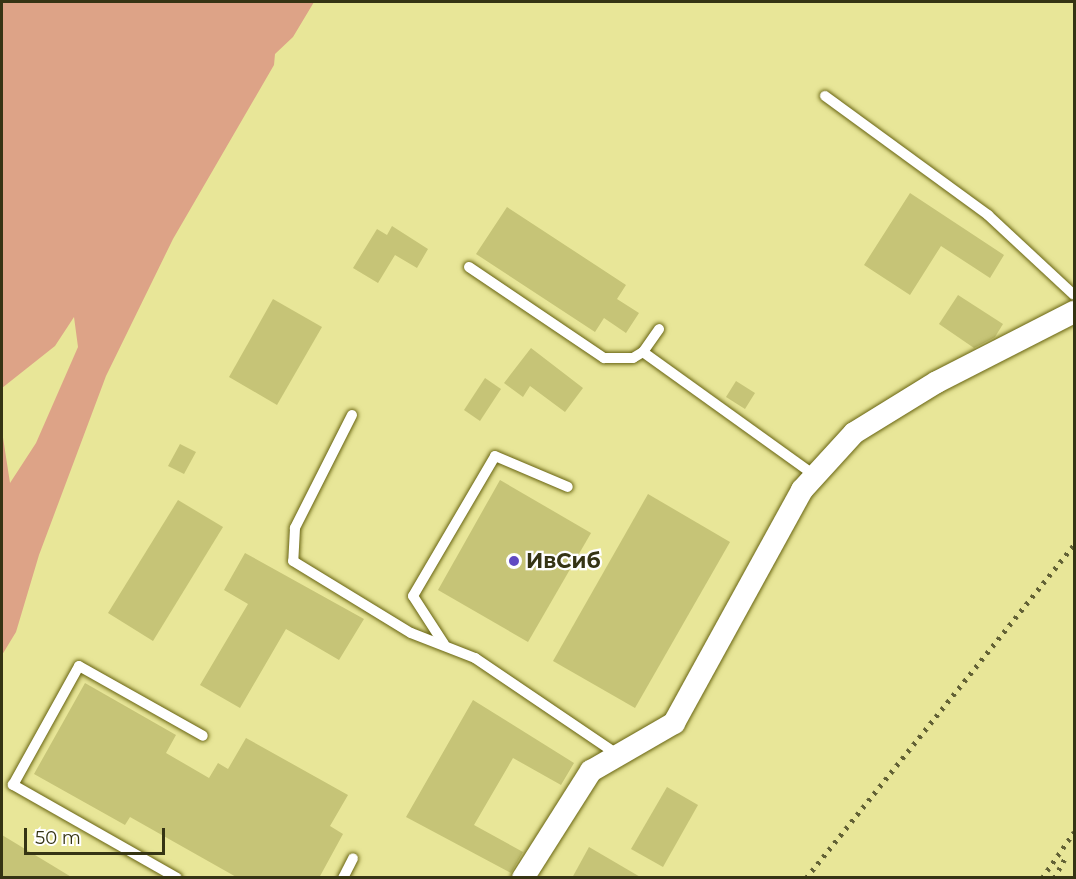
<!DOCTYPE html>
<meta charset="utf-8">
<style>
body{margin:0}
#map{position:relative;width:1076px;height:879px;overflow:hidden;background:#e8e698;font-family:Montserrat,sans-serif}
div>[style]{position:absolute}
.green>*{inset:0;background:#dda387}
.building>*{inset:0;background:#c6c477}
.roads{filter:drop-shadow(0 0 2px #676310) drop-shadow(0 0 2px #676310)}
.lane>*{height:10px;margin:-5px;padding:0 5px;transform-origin:5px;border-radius:5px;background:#fff}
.street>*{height:22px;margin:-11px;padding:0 11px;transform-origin:11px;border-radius:11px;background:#fff}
.rail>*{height:4.5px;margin-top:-2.25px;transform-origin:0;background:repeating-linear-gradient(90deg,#626135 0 3px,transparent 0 9px)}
.dots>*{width:16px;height:16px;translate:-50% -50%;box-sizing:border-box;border:3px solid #fff;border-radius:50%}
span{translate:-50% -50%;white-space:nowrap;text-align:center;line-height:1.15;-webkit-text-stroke:4.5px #fff;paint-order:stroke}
.poi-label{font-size:21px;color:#353414;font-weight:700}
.left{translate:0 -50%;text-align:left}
.frame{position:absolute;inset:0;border:3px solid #353414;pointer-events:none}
.scale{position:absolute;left:24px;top:828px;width:141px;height:27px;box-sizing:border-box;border:3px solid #353414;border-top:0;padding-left:8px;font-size:18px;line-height:21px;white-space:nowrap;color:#353414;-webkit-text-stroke:4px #fff;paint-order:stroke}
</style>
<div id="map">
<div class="green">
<i style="clip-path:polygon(2px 2px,314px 2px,293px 37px,275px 54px,274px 65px,173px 239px,106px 376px,39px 555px,16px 632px,2px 655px,2px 431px,10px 483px,36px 443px,78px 347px,74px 317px,55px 346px,2px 388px)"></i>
</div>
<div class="building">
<i style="clip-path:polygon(910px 193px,1004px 255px,990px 278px,941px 246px,910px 295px,864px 265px)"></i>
<i style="clip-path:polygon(507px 207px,626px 285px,617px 299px,639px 313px,626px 333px,604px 318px,595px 332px,476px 254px)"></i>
<i style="clip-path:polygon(392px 226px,428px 249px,417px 268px,395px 255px,378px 283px,353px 268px,377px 229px,387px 235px)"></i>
<i style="clip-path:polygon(958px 295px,1003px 324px,995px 337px,974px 348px,939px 324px)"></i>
<i style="clip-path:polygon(273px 299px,322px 327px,277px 405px,229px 377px)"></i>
<i style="clip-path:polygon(531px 348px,583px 388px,565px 412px,530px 386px,523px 397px,504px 383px)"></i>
<i style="clip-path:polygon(485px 378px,501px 389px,480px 421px,464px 410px)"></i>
<i style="clip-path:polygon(736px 381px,755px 393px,745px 409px,726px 397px)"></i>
<i style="clip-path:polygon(180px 444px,196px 452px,184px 474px,168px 466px)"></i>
<i style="clip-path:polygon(500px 480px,591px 533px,528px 642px,438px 590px)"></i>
<i style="clip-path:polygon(648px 494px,730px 542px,635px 708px,553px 661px)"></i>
<i style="clip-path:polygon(178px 500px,223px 527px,153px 641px,108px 613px)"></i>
<i style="clip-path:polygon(245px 553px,364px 619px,339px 660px,286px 629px,240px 708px,200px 685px,248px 604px,224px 590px)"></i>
<i style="clip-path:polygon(85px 683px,176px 735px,166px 753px,209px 778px,218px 763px,228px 769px,246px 738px,348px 795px,330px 826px,343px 834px,319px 878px,238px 878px,130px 817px,125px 825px,34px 774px)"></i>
<i style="clip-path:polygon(473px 700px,574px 763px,561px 785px,513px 758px,474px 825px,523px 852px,511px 873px,406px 817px)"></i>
<i style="clip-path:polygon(667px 787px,698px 805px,663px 867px,631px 849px)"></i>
<i style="clip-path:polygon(2px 835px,73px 878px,2px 878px)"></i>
<i style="clip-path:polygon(589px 847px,642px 878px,572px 878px)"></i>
</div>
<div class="roads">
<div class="lane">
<i style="left:825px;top:96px;width:202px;rotate:36.1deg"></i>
<i style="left:988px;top:215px;width:117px;rotate:42.9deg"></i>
<i style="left:469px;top:267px;width:163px;rotate:34deg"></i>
<i style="left:604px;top:358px;width:29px"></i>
<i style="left:633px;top:358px;width:12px;rotate:-31deg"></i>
<i style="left:643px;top:352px;width:28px;rotate:-55deg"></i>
<i style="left:643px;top:352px;width:211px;rotate:35.7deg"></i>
<i style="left:352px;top:415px;width:127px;rotate:116.8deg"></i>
<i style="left:295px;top:528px;width:33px;rotate:93deg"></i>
<i style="left:293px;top:561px;width:138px;rotate:31.4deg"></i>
<i style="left:411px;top:633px;width:69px;rotate:21.3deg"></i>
<i style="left:475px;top:658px;width:173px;rotate:34.1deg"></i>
<i style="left:444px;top:644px;width:57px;rotate:-122.9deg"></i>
<i style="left:413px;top:596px;width:162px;rotate:-59.6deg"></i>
<i style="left:495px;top:456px;width:79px;rotate:23deg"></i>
<i style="left:177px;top:878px;width:189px;rotate:-150.4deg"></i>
<i style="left:13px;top:785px;width:136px;rotate:-61deg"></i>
<i style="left:79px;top:666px;width:142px;rotate:29.4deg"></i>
<i style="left:343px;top:878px;width:22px;rotate:-63deg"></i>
</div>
<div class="street">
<i style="left:523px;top:878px;width:127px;rotate:-57.6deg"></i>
<i style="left:591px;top:771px;width:96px;rotate:-30deg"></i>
<i style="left:674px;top:723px;width:266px;rotate:-61.2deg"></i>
<i style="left:802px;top:490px;width:77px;rotate:-47.6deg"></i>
<i style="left:854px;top:433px;width:97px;rotate:-31.6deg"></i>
<i style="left:937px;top:382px;width:154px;rotate:-27.1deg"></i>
</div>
</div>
<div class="rail">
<i style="left:806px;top:878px;width:427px;rotate:-51.2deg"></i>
<i style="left:1042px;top:878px;width:56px;rotate:-55.2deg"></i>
<i style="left:1054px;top:878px;width:25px;rotate:-61deg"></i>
</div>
<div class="dots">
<i style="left:514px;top:561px;background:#6049c2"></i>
</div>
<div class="poi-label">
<span class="left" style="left:526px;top:561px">ИвСиб</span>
</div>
<div class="frame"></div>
<div class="scale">50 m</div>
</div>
